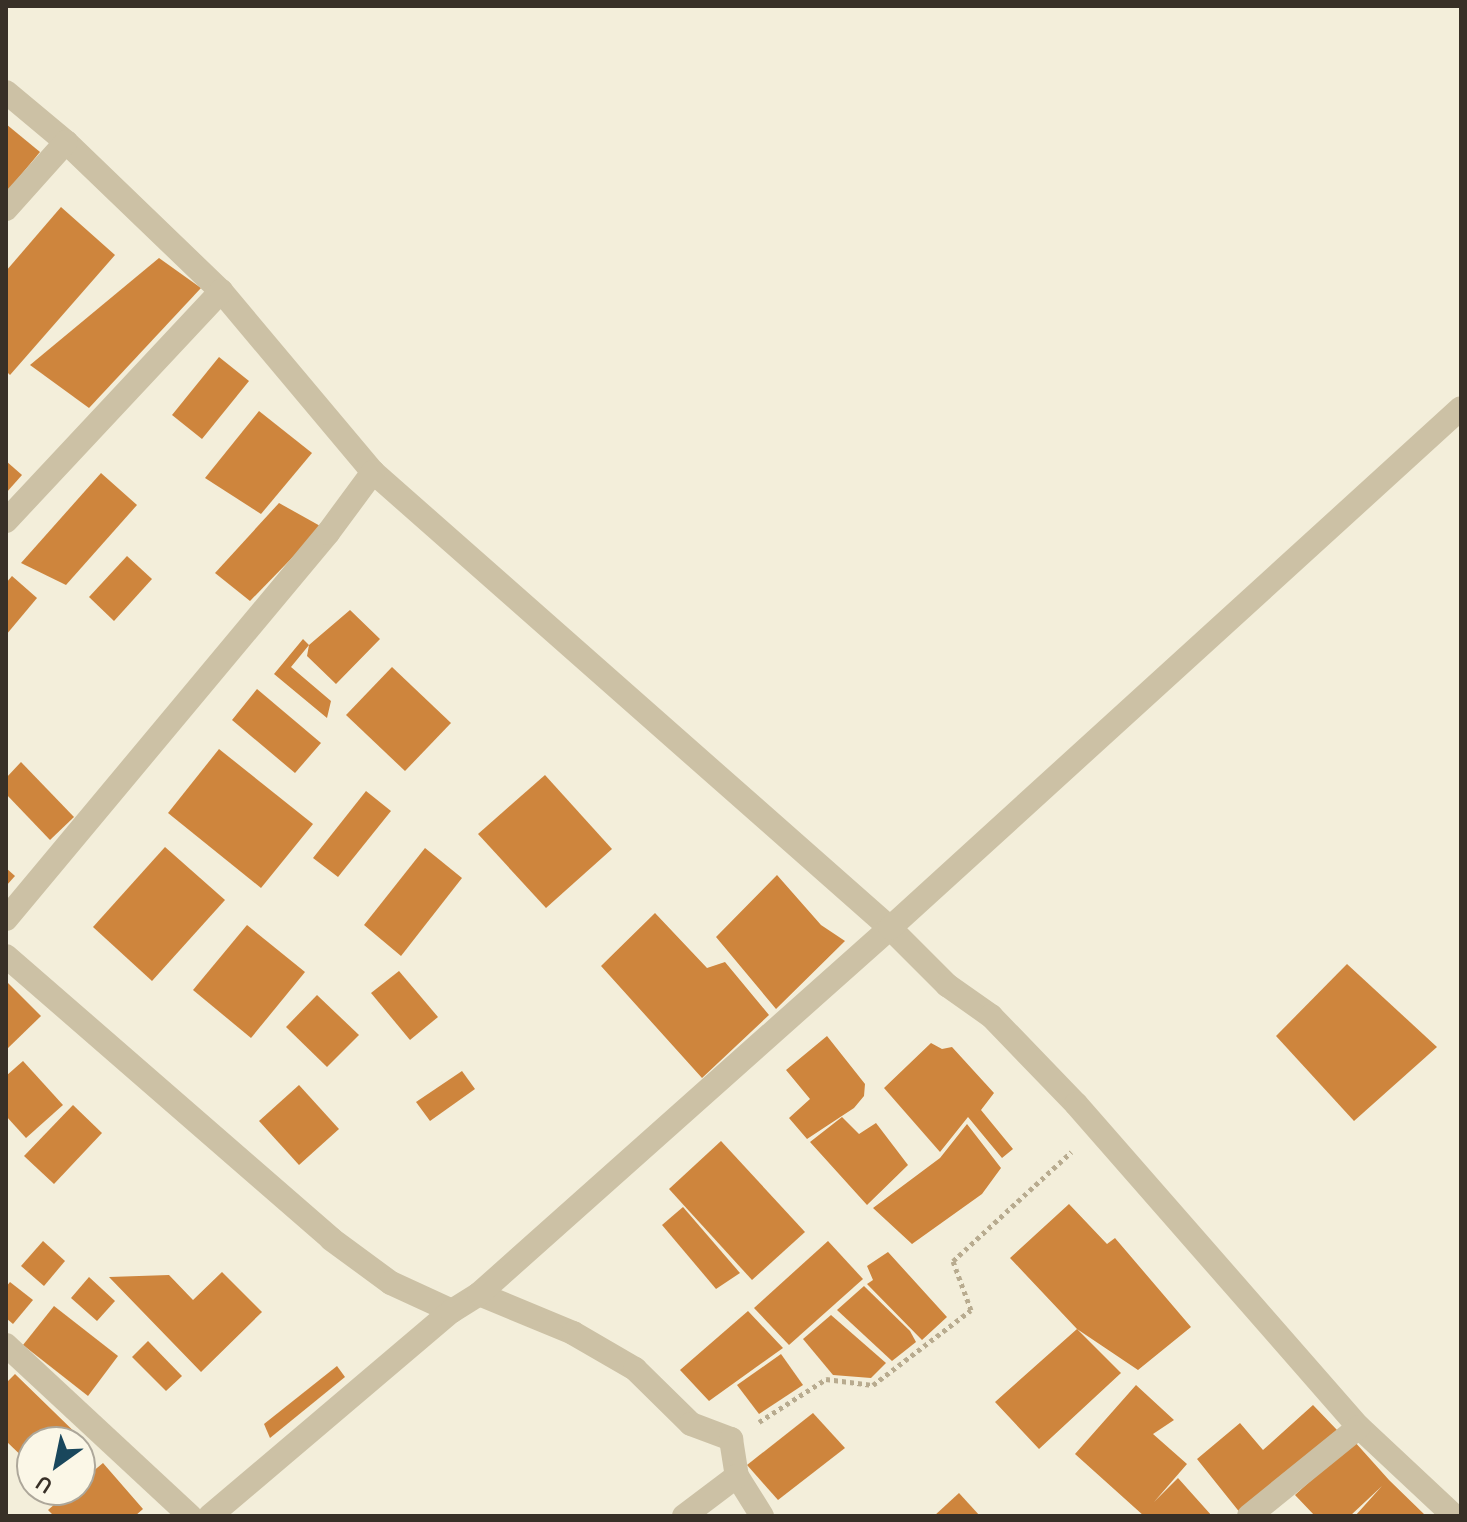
<!DOCTYPE html>
<style>
body{margin:0}
#map{position:relative;width:1467px;height:1522px;overflow:hidden;background:#f3eeda;font-family:Karla,sans-serif}
div>[style]{position:absolute}
.building>*{inset:0;background:#ce853d}
.path>*{height:5px;margin-top:-2.5px;transform-origin:0;background:repeating-linear-gradient(90deg,#b8ab8f 0 4px,transparent 0 8px)}
.street>*{height:24px;margin:-12px;padding:0 12px;transform-origin:12px;border-radius:12px;background:#ccc1a5}
span{translate:-50% -50%;white-space:nowrap;text-align:center;line-height:1.15;-webkit-text-stroke:6px #fbf7e7;paint-order:stroke}
.frame{position:absolute;inset:0;border:8px solid #383027;pointer-events:none}
.north{position:absolute;left:16px;top:1426px;width:80px;height:80px;box-sizing:border-box;background:#fbf7e7;border:2px solid #ada79a;border-radius:50%;rotate:213deg;font-size:22px;font-weight:700;line-height:32px;text-align:center;color:#383027}
.north::after{content:'';display:block;margin:auto;width:28px;height:36px;background:#19475c;clip-path:polygon(50% 0,100% 100%,50% 72%,0 100%)}
</style>
<div id="map">
<div class="building">
<i style="clip-path:polygon(6px 124px,40px 152px,6px 193px)"></i>
<i style="clip-path:polygon(61px 207px,115px 255px,10px 375px,6px 371px,6px 271px)"></i>
<i style="clip-path:polygon(159px 258px,201px 288px,89px 408px,30px 365px)"></i>
<i style="clip-path:polygon(219px 357px,249px 381px,202px 439px,172px 415px)"></i>
<i style="clip-path:polygon(259px 411px,312px 453px,261px 514px,205px 478px)"></i>
<i style="clip-path:polygon(6px 461px,22px 475px,6px 493px)"></i>
<i style="clip-path:polygon(101px 473px,137px 505px,66px 585px,21px 563px)"></i>
<i style="clip-path:polygon(279px 503px,322px 527px,250px 601px,215px 573px)"></i>
<i style="clip-path:polygon(127px 556px,152px 579px,114px 621px,89px 597px)"></i>
<i style="clip-path:polygon(12px 576px,37px 598px,6px 635px,6px 583px)"></i>
<i style="clip-path:polygon(350px 610px,380px 639px,336px 684px,307px 656px,309px 645px,291px 667px,331px 701px,327px 718px,274px 674px,303px 639px,309px 645px)"></i>
<i style="clip-path:polygon(392px 667px,451px 723px,405px 771px,346px 715px)"></i>
<i style="clip-path:polygon(257px 689px,321px 743px,295px 773px,232px 720px)"></i>
<i style="clip-path:polygon(219px 749px,313px 824px,261px 888px,168px 813px)"></i>
<i style="clip-path:polygon(21px 762px,74px 817px,50px 840px,6px 794px,6px 778px)"></i>
<i style="clip-path:polygon(545px 775px,612px 849px,546px 908px,478px 834px)"></i>
<i style="clip-path:polygon(366px 791px,391px 811px,338px 877px,313px 858px)"></i>
<i style="clip-path:polygon(165px 847px,225px 900px,152px 981px,93px 927px)"></i>
<i style="clip-path:polygon(425px 848px,462px 878px,401px 956px,364px 925px)"></i>
<i style="clip-path:polygon(6px 868px,15px 876px,6px 886px)"></i>
<i style="clip-path:polygon(777px 875px,821px 925px,845px 941px,776px 1009px,716px 937px)"></i>
<i style="clip-path:polygon(655px 913px,707px 968px,725px 962px,769px 1015px,702px 1078px,601px 966px)"></i>
<i style="clip-path:polygon(247px 925px,305px 972px,251px 1038px,193px 990px)"></i>
<i style="clip-path:polygon(1347px 964px,1437px 1047px,1354px 1121px,1276px 1036px)"></i>
<i style="clip-path:polygon(399px 971px,438px 1017px,410px 1040px,371px 993px)"></i>
<i style="clip-path:polygon(6px 981px,41px 1016px,6px 1050px)"></i>
<i style="clip-path:polygon(317px 995px,359px 1035px,327px 1067px,286px 1027px)"></i>
<i style="clip-path:polygon(827px 1036px,865px 1084px,864px 1096px,854px 1108px,807px 1139px,789px 1118px,810px 1099px,786px 1070px)"></i>
<i style="clip-path:polygon(931px 1043px,942px 1049px,952px 1047px,994px 1093px,981px 1110px,1013px 1149px,1002px 1158px,968px 1117px,940px 1152px,884px 1088px)"></i>
<i style="clip-path:polygon(23px 1061px,63px 1105px,26px 1138px,6px 1116px,6px 1076px)"></i>
<i style="clip-path:polygon(462px 1071px,475px 1089px,430px 1121px,416px 1102px)"></i>
<i style="clip-path:polygon(299px 1085px,339px 1129px,299px 1165px,259px 1121px)"></i>
<i style="clip-path:polygon(73px 1105px,102px 1133px,54px 1184px,24px 1156px)"></i>
<i style="clip-path:polygon(842px 1117px,859px 1134px,876px 1123px,908px 1165px,867px 1205px,810px 1142px)"></i>
<i style="clip-path:polygon(967px 1124px,1001px 1168px,982px 1194px,912px 1244px,873px 1208px,940px 1158px)"></i>
<i style="clip-path:polygon(721px 1141px,805px 1232px,752px 1280px,669px 1189px)"></i>
<i style="clip-path:polygon(1069px 1204px,1107px 1244px,1115px 1238px,1191px 1327px,1138px 1370px,1077px 1329px,1121px 1373px,1039px 1449px,995px 1402px,1077px 1329px,1010px 1258px)"></i>
<i style="clip-path:polygon(683px 1207px,740px 1273px,716px 1289px,662px 1225px)"></i>
<i style="clip-path:polygon(43px 1241px,65px 1261px,44px 1286px,21px 1266px)"></i>
<i style="clip-path:polygon(828px 1241px,863px 1279px,789px 1345px,754px 1308px)"></i>
<i style="clip-path:polygon(888px 1252px,947px 1317px,922px 1340px,867px 1284px,873px 1280px,867px 1266px)"></i>
<i style="clip-path:polygon(222px 1272px,262px 1312px,201px 1372px,109px 1277px,169px 1275px,193px 1300px)"></i>
<i style="clip-path:polygon(89px 1277px,115px 1301px,97px 1321px,71px 1298px)"></i>
<i style="clip-path:polygon(10px 1282px,33px 1300px,13px 1324px,6px 1318px,6px 1287px)"></i>
<i style="clip-path:polygon(864px 1286px,910px 1331px,916px 1342px,892px 1361px,837px 1310px)"></i>
<i style="clip-path:polygon(54px 1306px,118px 1356px,88px 1396px,23px 1345px)"></i>
<i style="clip-path:polygon(748px 1311px,783px 1348px,709px 1401px,680px 1370px)"></i>
<i style="clip-path:polygon(831px 1315px,886px 1363px,871px 1378px,833px 1375px,803px 1339px)"></i>
<i style="clip-path:polygon(148px 1341px,182px 1376px,166px 1391px,132px 1357px)"></i>
<i style="clip-path:polygon(781px 1354px,803px 1385px,759px 1414px,737px 1385px)"></i>
<i style="clip-path:polygon(337px 1366px,345px 1377px,270px 1438px,264px 1424px)"></i>
<i style="clip-path:polygon(15px 1374px,90px 1447px,80px 1458px,80px 1442px,32px 1442px,32px 1466px,6px 1441px,6px 1383px)"></i>
<i style="clip-path:polygon(1136px 1385px,1174px 1420px,1153px 1434px,1187px 1464px,1154px 1502px,1178px 1478px,1212px 1516px,1144px 1516px,1075px 1454px)"></i>
<i style="clip-path:polygon(1313px 1405px,1337px 1430px,1241px 1514px,1197px 1459px,1240px 1423px,1263px 1450px)"></i>
<i style="clip-path:polygon(813px 1413px,845px 1448px,778px 1500px,747px 1465px)"></i>
<i style="clip-path:polygon(1354px 1441px,1389px 1480px,1426px 1516px,1355px 1516px,1382px 1486px,1350px 1516px,1315px 1516px,1295px 1495px)"></i>
<i style="clip-path:polygon(103px 1463px,143px 1509px,135px 1516px,54px 1516px,48px 1510px,71px 1490px,80px 1490px,80px 1482px)"></i>
<i style="clip-path:polygon(959px 1493px,980px 1516px,934px 1516px)"></i>
</div>
<div class="path">
<i style="left:759px;top:1422px;width:80px;rotate:-32.7deg"></i>
<i style="left:826px;top:1379px;width:47px;rotate:7.3deg"></i>
<i style="left:873px;top:1385px;width:123px;rotate:-37.4deg"></i>
<i style="left:971px;top:1310px;width:52px;rotate:-110.2deg"></i>
<i style="left:953px;top:1261px;width:161px;rotate:-42.7deg"></i>
</div>
<div class="street">
<i style="left:6px;top:92px;width:78px;rotate:39.8deg"></i>
<i style="left:66px;top:142px;width:215px;rotate:43.9deg"></i>
<i style="left:221px;top:291px;width:236px;rotate:50deg"></i>
<i style="left:373px;top:472px;width:689px;rotate:41.41deg"></i>
<i style="left:890px;top:928px;width:81px;rotate:45deg"></i>
<i style="left:947px;top:985px;width:54px;rotate:35.2deg"></i>
<i style="left:991px;top:1016px;width:122px;rotate:46deg"></i>
<i style="left:1076px;top:1104px;width:429px;rotate:48.8deg"></i>
<i style="left:1359px;top:1427px;width:130px;rotate:43.1deg"></i>
<i style="left:6px;top:209px;width:90px;rotate:-48.2deg"></i>
<i style="left:6px;top:521px;width:315px;rotate:-46.9deg"></i>
<i style="left:6px;top:919px;width:503px;rotate:-50.17deg"></i>
<i style="left:328px;top:533px;width:76px;rotate:-53.6deg"></i>
<i style="left:6px;top:956px;width:431px;rotate:41deg"></i>
<i style="left:331px;top:1239px;width:74px;rotate:36.3deg"></i>
<i style="left:391px;top:1283px;width:67px;rotate:24.7deg"></i>
<i style="left:479px;top:1294px;width:102px;rotate:22.5deg"></i>
<i style="left:573px;top:1333px;width:72px;rotate:30.1deg"></i>
<i style="left:635px;top:1369px;width:78px;rotate:44.5deg"></i>
<i style="left:691px;top:1424px;width:43px;rotate:20.6deg"></i>
<i style="left:731px;top:1439px;width:37px;rotate:81deg"></i>
<i style="left:737px;top:1476px;width:47px;rotate:58deg"></i>
<i style="left:6px;top:1345px;width:251px;rotate:42.9deg"></i>
<i style="left:210px;top:1516px;width:317px;rotate:-40.3deg"></i>
<i style="left:452px;top:1311px;width:32px;rotate:-32deg"></i>
<i style="left:479px;top:1294px;width:550px;rotate:-41.69deg"></i>
<i style="left:890px;top:928px;width:772px;rotate:-42.32deg"></i>
<i style="left:684px;top:1516px;width:66px;rotate:-37deg"></i>
<i style="left:1249px;top:1516px;width:141px;rotate:-39deg"></i>
</div>
<div class="frame"></div>
<div class="north">U</div>
</div>
